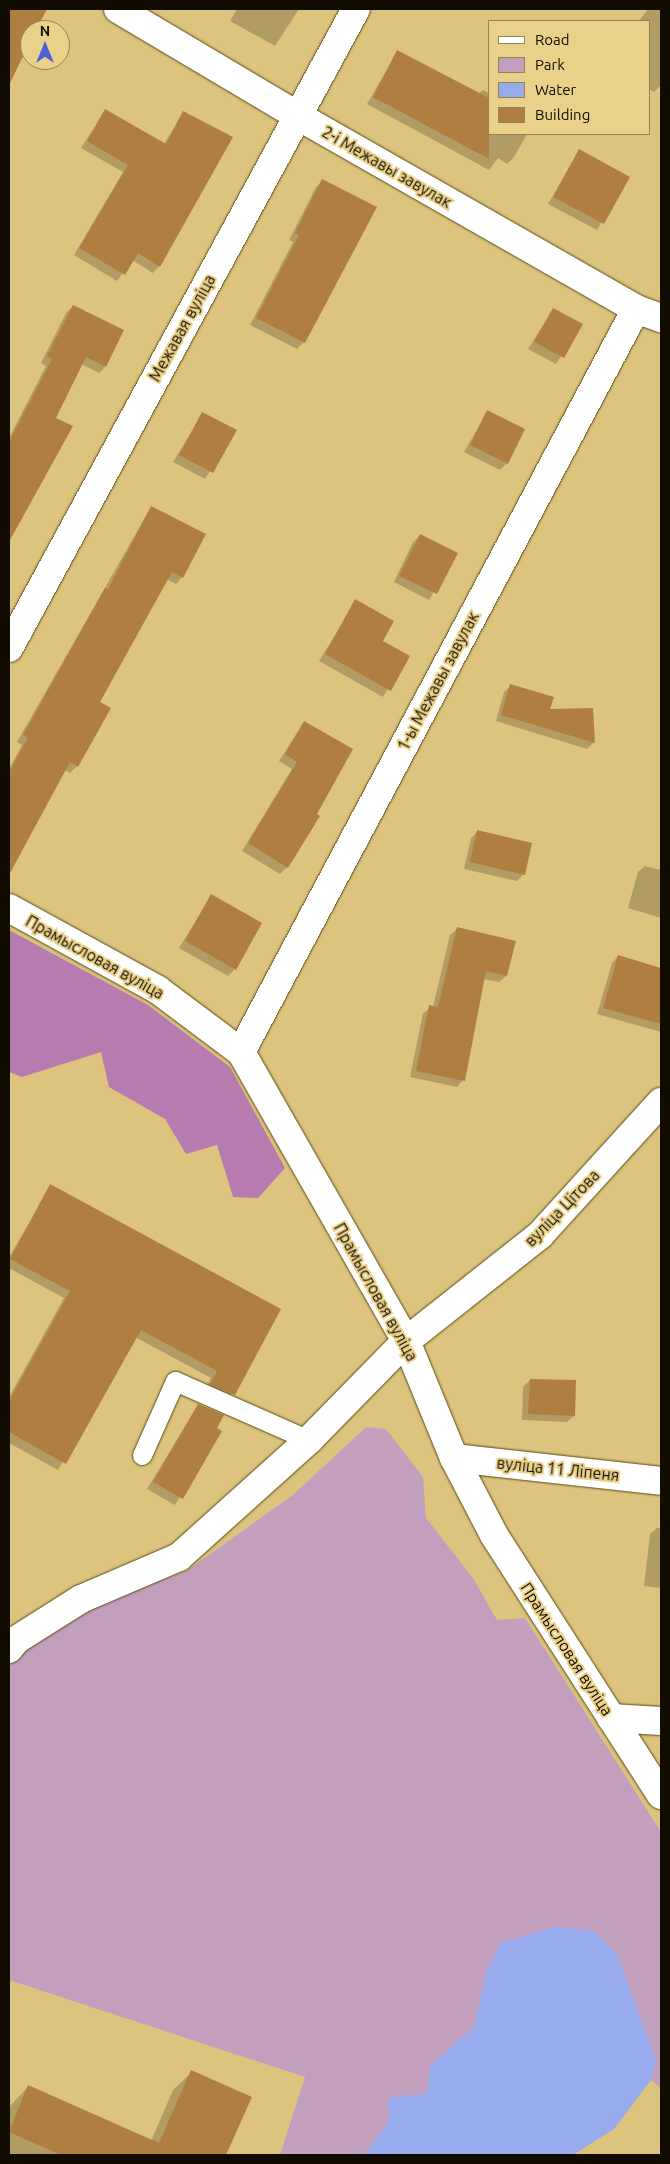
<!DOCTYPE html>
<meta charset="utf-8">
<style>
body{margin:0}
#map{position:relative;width:670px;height:2164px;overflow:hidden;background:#ddc47e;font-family:Ubuntu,sans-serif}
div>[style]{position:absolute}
.green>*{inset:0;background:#c39fbe}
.forest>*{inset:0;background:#b67caf}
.water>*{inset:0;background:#96aaec}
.shadow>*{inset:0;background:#0003}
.building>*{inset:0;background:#af7f41}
.roads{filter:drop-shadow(0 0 1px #5c4a12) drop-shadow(0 0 1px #5c4a12)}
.service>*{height:19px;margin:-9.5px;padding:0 9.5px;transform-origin:9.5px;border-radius:9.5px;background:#fff}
.minor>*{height:28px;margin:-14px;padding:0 14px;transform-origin:14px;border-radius:14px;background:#fff}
span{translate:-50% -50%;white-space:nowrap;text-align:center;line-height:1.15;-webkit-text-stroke:4px #ead18a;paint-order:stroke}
.street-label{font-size:16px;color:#120b00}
.frame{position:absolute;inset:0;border:10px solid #120b00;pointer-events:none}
.legend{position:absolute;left:488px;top:20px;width:162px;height:115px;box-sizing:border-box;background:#ead18a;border:1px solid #948253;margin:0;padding:6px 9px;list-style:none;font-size:15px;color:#120b00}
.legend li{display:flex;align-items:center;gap:10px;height:25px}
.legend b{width:25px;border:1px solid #948253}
.north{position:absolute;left:20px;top:20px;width:50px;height:50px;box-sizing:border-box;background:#ead18a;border:1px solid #948253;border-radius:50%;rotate:0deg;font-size:14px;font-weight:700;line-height:20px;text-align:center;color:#120b00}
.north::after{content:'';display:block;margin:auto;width:18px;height:22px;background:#4a60d4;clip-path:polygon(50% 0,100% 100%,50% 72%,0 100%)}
</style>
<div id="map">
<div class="green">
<i style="clip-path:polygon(366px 1427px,386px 1429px,423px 1477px,426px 1518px,473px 1578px,497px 1620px,525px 1618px,661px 1832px,661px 2088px,651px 2080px,656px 2060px,486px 1972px,474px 2027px,431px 2066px,427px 2093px,389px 2121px,364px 2155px,280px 2155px,305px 2077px,9px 1980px,9px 1660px,84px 1608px,185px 1572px,293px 1495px)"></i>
</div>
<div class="forest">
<i style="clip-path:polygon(9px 930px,148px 1005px,230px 1067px,285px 1168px,258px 1198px,233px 1197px,217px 1145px,186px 1154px,165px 1119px,109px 1087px,101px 1052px,22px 1077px,9px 1072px)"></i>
</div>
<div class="water">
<i style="clip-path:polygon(554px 1927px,594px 1931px,617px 1954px,656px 2060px,651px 2080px,614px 2129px,573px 2155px,364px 2155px,389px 2121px,388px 2098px,427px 2093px,430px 2066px,474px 2027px,486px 1972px,501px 1943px)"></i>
</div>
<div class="shadow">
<i style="clip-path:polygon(9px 9px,29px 9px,42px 16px,35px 30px,30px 30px,30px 40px,9px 75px)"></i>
<i style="clip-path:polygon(237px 9px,299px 9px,275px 46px,230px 21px)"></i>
<i style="clip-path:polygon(648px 9px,661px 9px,661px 85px,654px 92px,649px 89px,649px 21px,639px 21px)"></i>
<i style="clip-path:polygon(397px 52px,478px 94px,483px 90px,489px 93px,489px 134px,527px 134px,514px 157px,507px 164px,498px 158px,489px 170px,367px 104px)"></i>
<i style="clip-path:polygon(105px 111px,164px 144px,183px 113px,159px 266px,153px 273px,132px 260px,117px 281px,74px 255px,123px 172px,81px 148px)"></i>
<i style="clip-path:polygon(579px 151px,628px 177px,597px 230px,548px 204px)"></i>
<i style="clip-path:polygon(322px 181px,375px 207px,304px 342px,297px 349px,250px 325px,293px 242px,289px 240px,316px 187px)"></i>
<i style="clip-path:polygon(73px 306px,105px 367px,99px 373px,81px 364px,55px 418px,39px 480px,9px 536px,9px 438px,46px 366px,41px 363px,66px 313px)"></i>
<i style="clip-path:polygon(553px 309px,581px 325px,556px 364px,528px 349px)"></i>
<i style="clip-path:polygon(487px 412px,507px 463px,500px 470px,464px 452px)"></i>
<i style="clip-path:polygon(203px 413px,235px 430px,205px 479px,173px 462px)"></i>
<i style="clip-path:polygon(151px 507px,182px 577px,176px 584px,166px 579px,98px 702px,77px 766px,70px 773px,65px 770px,16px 854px,9px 850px,9px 769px,22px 745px,17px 742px)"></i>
<i style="clip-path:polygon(420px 536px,456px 554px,429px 600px,394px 582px,413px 542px)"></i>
<i style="clip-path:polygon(356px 601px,381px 642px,408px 657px,383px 697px,319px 661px)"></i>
<i style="clip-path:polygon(511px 686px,548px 711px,592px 710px,593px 743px,587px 749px,496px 721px,504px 692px)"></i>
<i style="clip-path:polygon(304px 722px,287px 867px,280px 874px,242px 851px,292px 769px,279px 761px)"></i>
<i style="clip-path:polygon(478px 831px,531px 844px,523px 875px,517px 881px,464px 869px,471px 838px)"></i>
<i style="clip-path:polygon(645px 866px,661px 870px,661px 918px,628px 908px,638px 872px)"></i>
<i style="clip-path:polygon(211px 896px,235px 969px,228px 976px,179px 948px)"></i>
<i style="clip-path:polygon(457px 929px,506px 976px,499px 982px,483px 979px,463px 1080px,457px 1087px,410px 1077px,423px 1013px,433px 1007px,450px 935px)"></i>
<i style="clip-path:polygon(618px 956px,661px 969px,661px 1032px,597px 1014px,612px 963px)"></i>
<i style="clip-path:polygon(51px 1186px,280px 1309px,227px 1401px,204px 1391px,211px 1378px,135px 1337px,58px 1470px,9px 1443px,9px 1397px,64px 1298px,9px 1268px,9px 1257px)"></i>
<i style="clip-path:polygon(530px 1380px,574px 1416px,567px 1422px,522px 1420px,523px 1387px)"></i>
<i style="clip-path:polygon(198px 1405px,220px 1432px,175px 1505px,147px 1489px)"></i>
<i style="clip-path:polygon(657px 1528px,661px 1528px,661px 1588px,644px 1586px,650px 1534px)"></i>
<i style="clip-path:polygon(192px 2072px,250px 2098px,225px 2155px,9px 2155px,9px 2107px,28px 2087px,151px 2141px,173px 2090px)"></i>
</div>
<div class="building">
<i style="clip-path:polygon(9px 9px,47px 9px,36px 30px,30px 30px,30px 42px,9px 85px)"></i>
<i style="clip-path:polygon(397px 50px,489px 98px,489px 159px,373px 97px)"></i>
<i style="clip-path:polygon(105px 109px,166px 144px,183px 111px,233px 137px,160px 267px,138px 253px,125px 275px,79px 248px,128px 165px,87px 141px)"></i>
<i style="clip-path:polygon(579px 149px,630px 177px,604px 224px,553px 197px)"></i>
<i style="clip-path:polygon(322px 179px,377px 207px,305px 343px,256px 318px,299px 235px,295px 233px)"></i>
<i style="clip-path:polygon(73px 305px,124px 330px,106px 367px,86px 357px,56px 418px,73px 426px,9px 542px,9px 442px,52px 359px,47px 356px)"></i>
<i style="clip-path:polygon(553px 308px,583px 324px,564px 358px,534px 342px)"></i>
<i style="clip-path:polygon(487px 410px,525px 429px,508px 464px,470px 445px)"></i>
<i style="clip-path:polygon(202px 412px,237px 430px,213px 473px,179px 455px)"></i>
<i style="clip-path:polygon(151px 506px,206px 534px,183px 578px,172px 572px,100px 702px,111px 708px,78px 767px,70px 762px,9px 875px,9px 772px,28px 738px,23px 735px,105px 588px,108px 589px)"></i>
<i style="clip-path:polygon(420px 534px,458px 553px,437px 594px,399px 576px)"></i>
<i style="clip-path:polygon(355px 599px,394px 621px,383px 641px,410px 656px,391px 691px,325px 654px)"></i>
<i style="clip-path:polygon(510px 684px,554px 697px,550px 709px,593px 708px,595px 743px,501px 715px)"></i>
<i style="clip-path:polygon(304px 721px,353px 749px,317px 814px,320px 816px,288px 868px,248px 843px,297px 762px,285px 754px)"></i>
<i style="clip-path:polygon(477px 830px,532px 843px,525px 875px,470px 862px)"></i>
<i style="clip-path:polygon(211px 894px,262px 923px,236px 970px,185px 941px)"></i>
<i style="clip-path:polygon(457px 927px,516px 941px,507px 976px,486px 971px,465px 1081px,416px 1071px,429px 1005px,438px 1007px)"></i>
<i style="clip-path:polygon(618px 955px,661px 968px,661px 1024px,603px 1008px)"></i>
<i style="clip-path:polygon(50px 1184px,281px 1309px,235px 1395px,210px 1384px,217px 1371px,141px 1330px,66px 1464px,9px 1432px,9px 1401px,70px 1291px,10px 1259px)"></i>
<i style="clip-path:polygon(530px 1379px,576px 1380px,575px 1416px,528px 1414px)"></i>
<i style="clip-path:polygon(198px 1404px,224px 1415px,217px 1428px,222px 1431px,183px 1499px,153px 1482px)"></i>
<i style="clip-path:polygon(191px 2070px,252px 2097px,226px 2155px,61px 2155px,9px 2132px,28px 2085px,159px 2143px)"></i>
</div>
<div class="roads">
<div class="service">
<i style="left:142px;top:1455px;width:81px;rotate:-66deg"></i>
<i style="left:175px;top:1381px;width:146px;rotate:23.8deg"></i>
</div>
<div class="minor">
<i style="left:118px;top:9px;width:209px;rotate:30.7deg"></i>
<i style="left:298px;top:116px;width:389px;rotate:29.7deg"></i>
<i style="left:636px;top:309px;width:27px;rotate:20deg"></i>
<i style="left:9px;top:648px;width:727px;rotate:-61.5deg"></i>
<i style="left:9px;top:908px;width:170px;rotate:28.8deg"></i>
<i style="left:158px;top:990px;width:104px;rotate:36.8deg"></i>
<i style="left:241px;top:1052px;width:333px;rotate:60.3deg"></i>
<i style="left:406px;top:1341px;width:126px;rotate:67.7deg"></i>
<i style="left:454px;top:1458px;width:87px;rotate:62.5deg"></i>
<i style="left:494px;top:1535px;width:309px;rotate:57.3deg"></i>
<i style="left:241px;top:1052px;width:841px;rotate:-62deg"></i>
<i style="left:454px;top:1458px;width:208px;rotate:6.3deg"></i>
<i style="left:9px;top:1649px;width:11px;rotate:-52deg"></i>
<i style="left:16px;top:1640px;width:77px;rotate:-32.2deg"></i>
<i style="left:81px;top:1599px;width:107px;rotate:-23.2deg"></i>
<i style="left:179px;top:1557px;width:175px;rotate:-42deg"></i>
<i style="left:309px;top:1440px;width:139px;rotate:-45.6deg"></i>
<i style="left:406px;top:1341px;width:171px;rotate:-38.3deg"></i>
<i style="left:540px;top:1235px;width:180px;rotate:-47.7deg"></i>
<i style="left:611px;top:1718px;width:50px;rotate:3.4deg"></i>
</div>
</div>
<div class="street-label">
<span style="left:387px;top:167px;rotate:30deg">2-і Межавы завулак</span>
<span style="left:182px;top:328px;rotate:-61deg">Межавая вуліца</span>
<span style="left:438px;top:681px;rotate:-62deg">1-ы Межавы завулак</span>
<span style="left:95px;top:957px;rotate:29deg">Прамысловая вуліца</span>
<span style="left:562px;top:1208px;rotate:-46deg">вуліца Цітова</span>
<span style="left:376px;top:1292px;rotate:61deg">Прамысловая вуліца</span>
<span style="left:558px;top:1469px;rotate:6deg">вуліца 11 Ліпеня</span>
<span style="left:567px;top:1649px;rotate:57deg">Прамысловая вуліца</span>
</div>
<div class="frame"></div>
<ul class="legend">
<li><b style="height:6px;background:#fff"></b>Road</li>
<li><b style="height:14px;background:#c39fbe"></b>Park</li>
<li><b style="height:14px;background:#96aaec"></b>Water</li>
<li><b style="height:14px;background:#af7f41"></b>Building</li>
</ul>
<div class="north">N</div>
</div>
